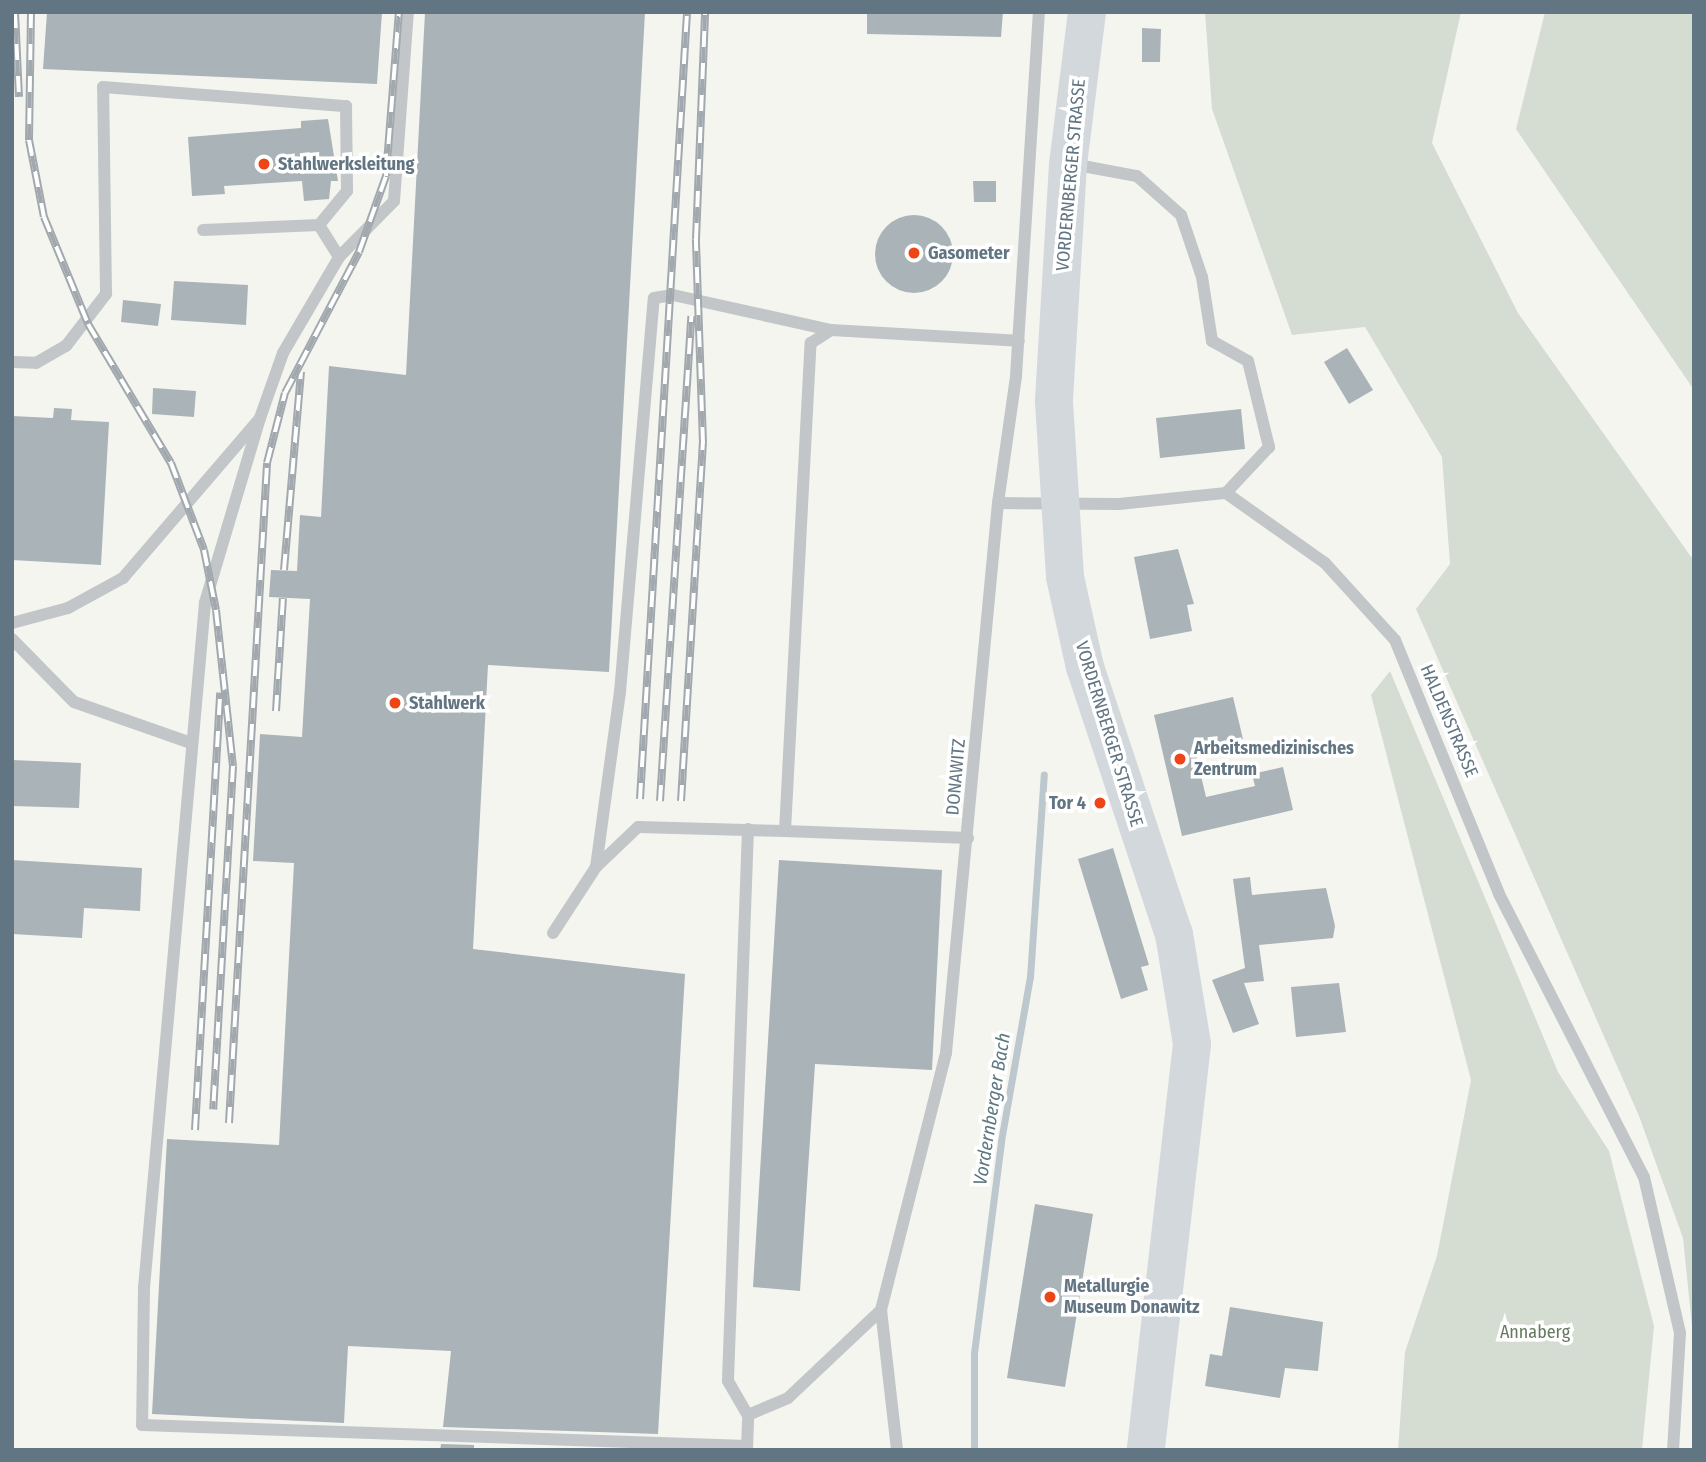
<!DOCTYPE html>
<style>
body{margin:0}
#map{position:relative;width:1706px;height:1462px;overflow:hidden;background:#f5f5f0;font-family:"Fira Sans Condensed",sans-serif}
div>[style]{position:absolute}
.green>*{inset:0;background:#d5dcd1}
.stream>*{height:7px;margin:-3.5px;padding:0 3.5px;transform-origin:3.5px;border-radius:3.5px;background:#bcc8cd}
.building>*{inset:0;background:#aab3b7}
.round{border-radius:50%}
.service>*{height:12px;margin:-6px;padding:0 6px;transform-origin:6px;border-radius:6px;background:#c2c6c9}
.primary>*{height:38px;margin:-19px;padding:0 19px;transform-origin:19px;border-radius:19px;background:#d3d8dc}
.rail>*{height:8px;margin-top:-4px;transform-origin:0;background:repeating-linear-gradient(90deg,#fff 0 16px,#a2a9ae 0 32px);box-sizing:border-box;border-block:2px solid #a2a9ae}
.dots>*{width:19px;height:19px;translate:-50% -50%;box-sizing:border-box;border:4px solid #fff;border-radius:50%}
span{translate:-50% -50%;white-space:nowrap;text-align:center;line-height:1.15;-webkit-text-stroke:7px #fff;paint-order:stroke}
.poi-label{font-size:18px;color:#627583;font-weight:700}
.left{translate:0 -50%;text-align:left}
.right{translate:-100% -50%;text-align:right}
.street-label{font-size:18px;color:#627583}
.park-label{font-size:18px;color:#667a61}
.water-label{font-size:19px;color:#5d7881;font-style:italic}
.frame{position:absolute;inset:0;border:14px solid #627583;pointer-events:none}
</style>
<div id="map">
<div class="green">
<i style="clip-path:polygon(1205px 12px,1461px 12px,1432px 143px,1518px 313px,1694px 561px,1694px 1346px,1683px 1238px,1639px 1116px,1416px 609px,1450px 564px,1442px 457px,1365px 327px,1292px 335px,1212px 109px)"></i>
<i style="clip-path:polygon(1545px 12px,1694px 12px,1694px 390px,1516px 129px)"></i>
<i style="clip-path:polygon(1390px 671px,1558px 1072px,1609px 1151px,1654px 1326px,1642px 1450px,1398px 1450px,1405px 1352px,1437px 1256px,1471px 1080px,1371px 695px)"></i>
</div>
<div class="stream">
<i style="left:974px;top:1450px;width:97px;rotate:-90deg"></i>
<i style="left:974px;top:1353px;width:214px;rotate:-82.7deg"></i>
<i style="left:1001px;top:1141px;width:167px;rotate:-80deg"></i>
<i style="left:1030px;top:977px;width:203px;rotate:-86.1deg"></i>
</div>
<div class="building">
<i style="clip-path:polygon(47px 12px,382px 12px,377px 84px,43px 69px)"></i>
<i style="clip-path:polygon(425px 12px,645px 12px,609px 672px,488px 665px,473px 949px,685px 974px,658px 1434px,443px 1427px,451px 1351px,348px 1346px,344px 1423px,152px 1414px,167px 1139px,279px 1145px,294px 863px,253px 861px,258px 772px,260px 734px,302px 737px,310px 599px,269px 597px,271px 570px,297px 571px,300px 515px,321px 517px,329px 366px,406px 375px)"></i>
<i style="clip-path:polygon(867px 12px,1003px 12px,1001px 37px,867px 34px)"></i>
<i style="clip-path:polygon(1142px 28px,1161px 29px,1160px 62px,1142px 62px)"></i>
<i style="clip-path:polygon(328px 119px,338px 181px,331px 181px,329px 199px,304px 201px,302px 181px,224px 186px,225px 194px,192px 196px,188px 137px,301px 128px,301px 121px)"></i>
<i style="clip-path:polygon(973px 181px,996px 181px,996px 202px,974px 202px)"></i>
<i class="round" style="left:875px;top:215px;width:78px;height:78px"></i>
<i style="clip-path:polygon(174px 281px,248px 285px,246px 325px,171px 320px)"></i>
<i style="clip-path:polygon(123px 300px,161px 304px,158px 326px,121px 322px)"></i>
<i style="clip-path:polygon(1347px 348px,1373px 390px,1349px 404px,1324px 362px)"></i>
<i style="clip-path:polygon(153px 388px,196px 391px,194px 417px,152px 414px)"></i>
<i style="clip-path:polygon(54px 408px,72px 409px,71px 420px,109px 422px,101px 565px,12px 560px,12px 416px,53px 418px)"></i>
<i style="clip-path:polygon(1241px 409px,1245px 449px,1160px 458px,1156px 418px)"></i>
<i style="clip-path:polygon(1178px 549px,1194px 604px,1187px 605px,1192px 631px,1150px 639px,1134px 557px)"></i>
<i style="clip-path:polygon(1233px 697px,1243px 739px,1195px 750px,1206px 797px,1255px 786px,1252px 774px,1283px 767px,1293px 810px,1182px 836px,1154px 715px)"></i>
<i style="clip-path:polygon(12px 760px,81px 763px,79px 808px,12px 806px)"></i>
<i style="clip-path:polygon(1113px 848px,1149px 965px,1141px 967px,1148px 990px,1121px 999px,1078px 859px)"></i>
<i style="clip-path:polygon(12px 860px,142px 868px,140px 911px,84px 908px,82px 938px,12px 934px)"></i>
<i style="clip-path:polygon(779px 860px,942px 870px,932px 1070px,815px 1064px,800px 1291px,753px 1287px)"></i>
<i style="clip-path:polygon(1250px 877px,1252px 895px,1326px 888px,1335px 926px,1333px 938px,1259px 945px,1264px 981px,1244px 983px,1259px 1024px,1233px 1033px,1212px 980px,1245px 968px,1233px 879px)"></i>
<i style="clip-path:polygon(1339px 983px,1346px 1032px,1296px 1037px,1291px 987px)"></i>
<i style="clip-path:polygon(1035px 1204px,1093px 1214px,1065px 1387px,1007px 1378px)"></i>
<i style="clip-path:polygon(1230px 1307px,1323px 1322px,1318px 1371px,1285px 1368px,1280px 1398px,1205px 1386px,1210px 1354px,1222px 1356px)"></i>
<i style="clip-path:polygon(441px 1444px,474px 1445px,474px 1450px,440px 1450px)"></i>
</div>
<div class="service">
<i style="left:1072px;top:164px;width:66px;rotate:10.5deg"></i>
<i style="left:1137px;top:176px;width:59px;rotate:41.6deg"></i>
<i style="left:1181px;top:215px;width:65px;rotate:71.3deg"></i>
<i style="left:1202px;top:277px;width:65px;rotate:81.1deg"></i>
<i style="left:1212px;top:341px;width:41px;rotate:29.1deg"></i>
<i style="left:1248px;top:361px;width:89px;rotate:76.3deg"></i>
<i style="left:1269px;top:447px;width:63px;rotate:133.1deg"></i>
<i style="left:319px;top:225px;width:38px;rotate:58deg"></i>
<i style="left:12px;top:362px;width:24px;rotate:2deg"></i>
<i style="left:36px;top:363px;width:34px;rotate:-30deg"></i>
<i style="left:66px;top:346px;width:66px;rotate:-52.4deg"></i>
<i style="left:106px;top:294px;width:207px;rotate:-90.8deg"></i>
<i style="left:103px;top:87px;width:244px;rotate:4.5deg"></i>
<i style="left:346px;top:106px;width:85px;rotate:89.3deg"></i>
<i style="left:347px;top:191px;width:44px;rotate:129.5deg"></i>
<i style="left:319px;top:225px;width:116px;rotate:177.5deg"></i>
<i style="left:260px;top:418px;width:193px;rotate:106.6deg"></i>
<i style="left:205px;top:603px;width:688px;rotate:95.09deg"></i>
<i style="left:144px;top:1288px;width:137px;rotate:90.8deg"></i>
<i style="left:142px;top:1425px;width:605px;rotate:1.99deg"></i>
<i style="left:1226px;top:493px;width:121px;rotate:35.3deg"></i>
<i style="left:1325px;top:563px;width:104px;rotate:47.7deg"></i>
<i style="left:1395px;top:640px;width:274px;rotate:67.7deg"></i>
<i style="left:1499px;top:894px;width:318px;rotate:62.9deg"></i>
<i style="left:1644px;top:1177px;width:160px;rotate:77deg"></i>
<i style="left:1680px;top:1333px;width:117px;rotate:93.4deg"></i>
<i style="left:998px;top:503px;width:121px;rotate:0.5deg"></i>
<i style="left:1119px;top:504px;width:108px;rotate:-5.9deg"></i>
<i style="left:12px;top:623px;width:58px;rotate:-15deg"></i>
<i style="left:68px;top:608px;width:63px;rotate:-28.6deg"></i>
<i style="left:123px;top:578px;width:211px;rotate:-49.4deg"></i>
<i style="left:260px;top:418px;width:69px;rotate:-70.5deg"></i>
<i style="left:283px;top:353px;width:111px;rotate:-59.7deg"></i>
<i style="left:339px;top:257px;width:78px;rotate:-45.5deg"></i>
<i style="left:394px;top:201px;width:190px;rotate:-85.8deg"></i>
<i style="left:12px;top:639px;width:88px;rotate:45.5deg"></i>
<i style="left:74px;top:702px;width:124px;rotate:19.3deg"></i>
<i style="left:748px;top:829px;width:552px;rotate:92.08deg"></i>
<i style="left:728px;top:1381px;width:39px;rotate:60deg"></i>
<i style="left:968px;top:838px;width:183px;rotate:-177.8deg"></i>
<i style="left:785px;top:831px;width:489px;rotate:-87deg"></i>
<i style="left:811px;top:343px;width:24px;rotate:-33deg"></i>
<i style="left:831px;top:330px;width:188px;rotate:3.3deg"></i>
<i style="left:596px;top:867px;width:177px;rotate:-82.2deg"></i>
<i style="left:620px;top:692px;width:395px;rotate:-85.1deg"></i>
<i style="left:654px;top:298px;width:19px;rotate:-9deg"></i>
<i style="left:673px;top:295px;width:162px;rotate:12.5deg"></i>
<i style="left:553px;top:933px;width:79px;rotate:-56.9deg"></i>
<i style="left:596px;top:867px;width:58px;rotate:-43.6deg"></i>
<i style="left:638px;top:827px;width:147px;rotate:1.6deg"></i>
<i style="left:747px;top:1450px;width:35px;rotate:-88deg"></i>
<i style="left:748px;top:1415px;width:43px;rotate:-23deg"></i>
<i style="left:788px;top:1398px;width:128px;rotate:-43.4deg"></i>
<i style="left:897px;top:1450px;width:141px;rotate:-96.5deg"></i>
<i style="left:881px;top:1310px;width:265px;rotate:-75.8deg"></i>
<i style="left:946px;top:1053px;width:552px;rotate:-84.6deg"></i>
<i style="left:998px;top:503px;width:128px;rotate:-81.9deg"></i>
<i style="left:1016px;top:376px;width:365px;rotate:-86.4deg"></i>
</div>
<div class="primary">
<i style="left:1087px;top:12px;width:153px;rotate:97.1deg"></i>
<i style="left:1068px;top:164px;width:238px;rotate:93.4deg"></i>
<i style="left:1054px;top:402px;width:175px;rotate:86.4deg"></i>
<i style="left:1065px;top:577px;width:92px;rotate:77.5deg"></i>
<i style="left:1085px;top:667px;width:281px;rotate:71.6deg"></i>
<i style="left:1174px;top:934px;width:111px;rotate:80.7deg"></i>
<i style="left:1192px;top:1044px;width:409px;rotate:96.5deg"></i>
</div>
<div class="rail">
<i style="left:15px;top:12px;width:85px;rotate:87.3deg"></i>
<i style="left:31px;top:12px;width:128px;rotate:90.9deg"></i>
<i style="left:29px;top:140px;width:78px;rotate:79deg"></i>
<i style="left:44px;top:217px;width:116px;rotate:67.6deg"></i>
<i style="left:88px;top:324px;width:162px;rotate:59.2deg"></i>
<i style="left:171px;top:463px;width:93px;rotate:69.2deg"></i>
<i style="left:204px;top:550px;width:61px;rotate:78.7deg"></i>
<i style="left:216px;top:610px;width:157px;rotate:83.8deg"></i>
<i style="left:233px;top:766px;width:344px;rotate:93.3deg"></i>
<i style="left:284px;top:570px;width:199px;rotate:-85.1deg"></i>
<i style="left:276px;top:711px;width:113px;rotate:-86.5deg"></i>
<i style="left:640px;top:799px;width:788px;rotate:-86.58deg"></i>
<i style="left:660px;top:801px;width:486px;rotate:-86.3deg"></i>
<i style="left:681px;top:801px;width:359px;rotate:-86.5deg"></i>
<i style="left:703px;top:443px;width:204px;rotate:-92deg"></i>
<i style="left:696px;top:239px;width:227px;rotate:-87.7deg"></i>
<i style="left:229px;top:1123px;width:661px;rotate:-86.7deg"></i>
<i style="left:267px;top:463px;width:72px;rotate:-75.6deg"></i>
<i style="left:285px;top:393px;width:159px;rotate:-62.3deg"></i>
<i style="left:359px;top:252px;width:81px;rotate:-70.4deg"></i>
<i style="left:386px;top:176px;width:165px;rotate:-85.5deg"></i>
<i style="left:195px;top:1130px;width:438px;rotate:-86.7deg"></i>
</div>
<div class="dots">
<i style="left:264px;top:164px;background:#ee4517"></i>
<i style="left:914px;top:253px;background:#ee4517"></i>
<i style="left:395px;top:703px;background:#ee4517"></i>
<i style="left:1180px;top:759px;background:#ee4517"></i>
<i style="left:1100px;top:803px;background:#ee4517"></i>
<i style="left:1050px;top:1297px;background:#ee4517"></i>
</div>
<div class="poi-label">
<span class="left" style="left:278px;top:164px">Stahlwerksleitung</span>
<span class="left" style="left:928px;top:253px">Gasometer</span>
<span class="left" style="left:409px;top:703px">Stahlwerk</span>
<span class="left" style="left:1194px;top:759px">Arbeitsmedizinisches<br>Zentrum</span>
<span class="right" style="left:1086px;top:803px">Tor 4</span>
<span class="left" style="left:1064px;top:1297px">Metallurgie<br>Museum Donawitz</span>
</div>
<div class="street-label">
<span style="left:1071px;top:175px;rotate:-85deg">VORDERNBERGER STRASSE</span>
<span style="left:1449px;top:721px;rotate:67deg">HALDENSTRASSE</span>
<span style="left:1109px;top:734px;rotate:73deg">VORDERNBERGER STRASSE</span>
<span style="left:956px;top:777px;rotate:-85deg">DONAWITZ</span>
</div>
<div class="park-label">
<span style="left:1535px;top:1332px">Annaberg</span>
</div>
<div class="water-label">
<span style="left:992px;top:1109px;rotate:-81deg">Vordernberger Bach</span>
</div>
<div class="frame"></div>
</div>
